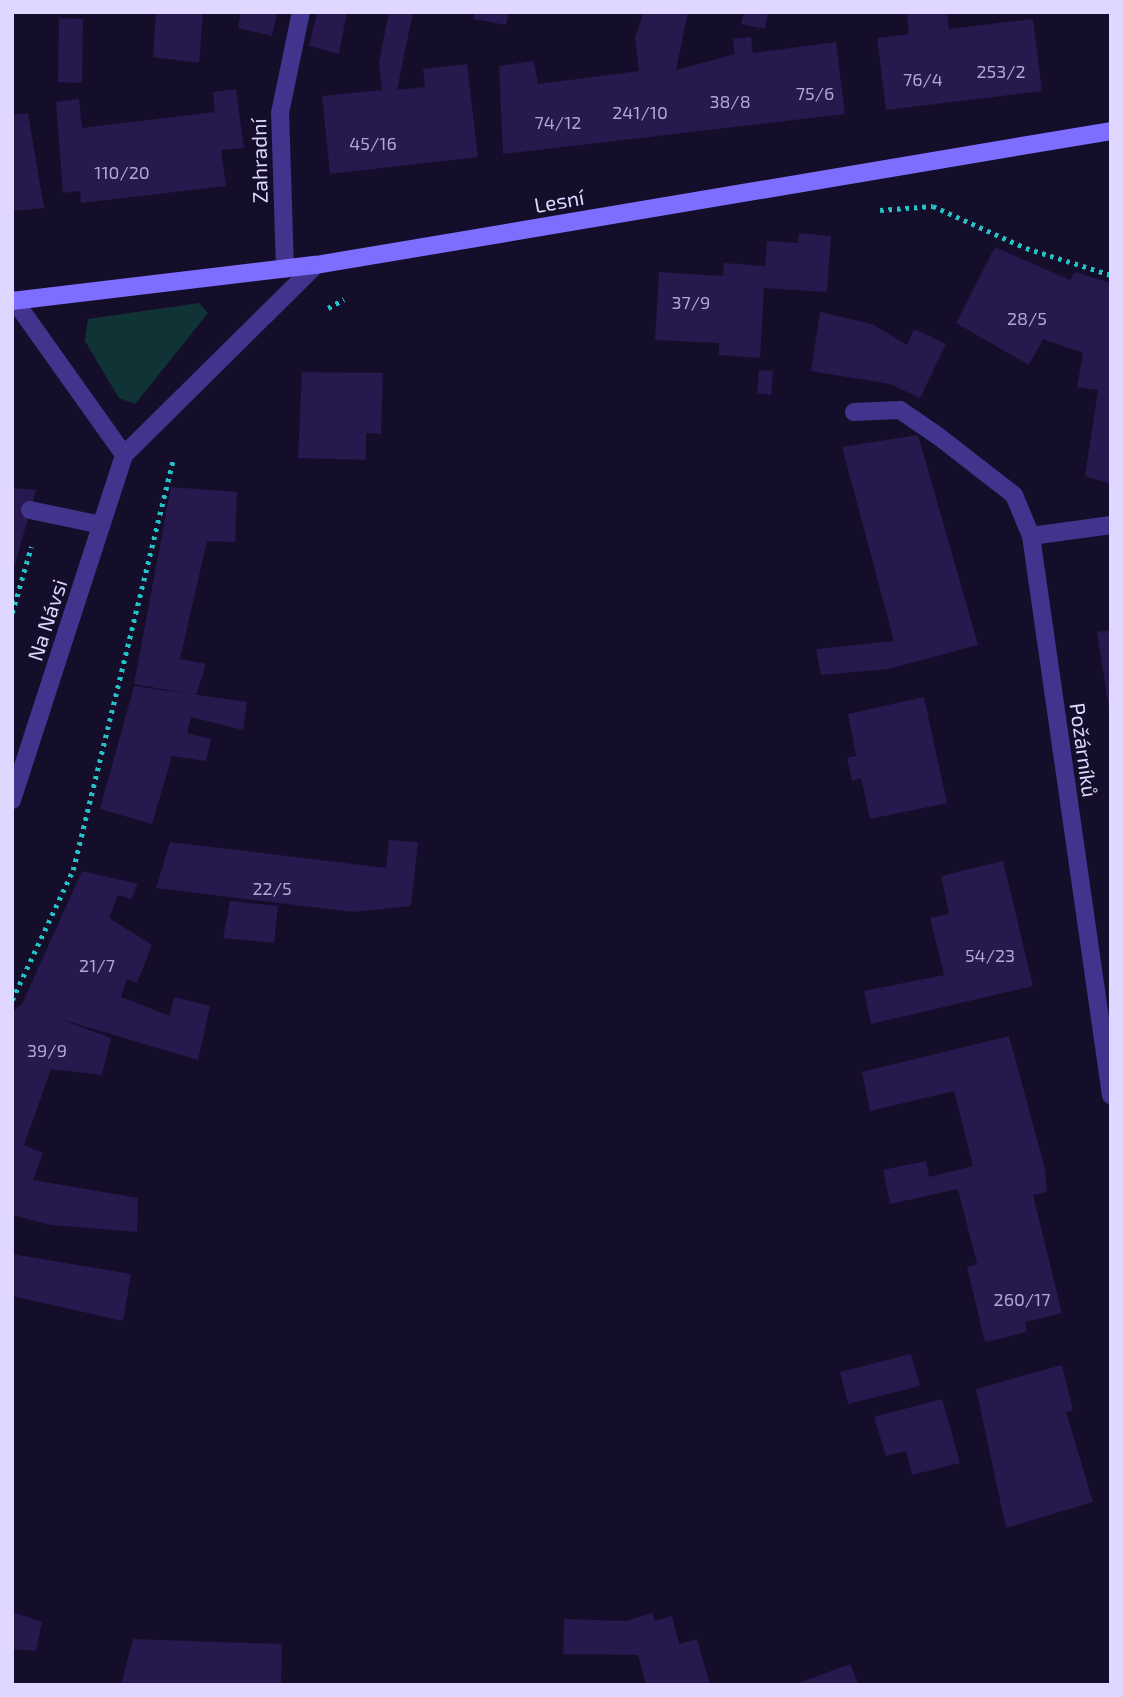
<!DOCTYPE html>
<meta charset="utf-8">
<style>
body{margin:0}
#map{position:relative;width:1123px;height:1697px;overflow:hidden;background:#150e2a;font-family:"Exo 2",sans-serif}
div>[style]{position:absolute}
.green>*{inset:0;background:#103335}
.building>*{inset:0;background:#27184d}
.path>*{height:4.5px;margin-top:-2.25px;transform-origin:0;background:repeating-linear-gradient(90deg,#24c1c6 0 3.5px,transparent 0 8.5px)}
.lane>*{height:18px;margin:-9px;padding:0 9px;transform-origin:9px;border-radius:9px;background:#40348d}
.street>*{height:18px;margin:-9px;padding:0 9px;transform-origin:9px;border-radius:9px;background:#40348d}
.secondary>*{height:18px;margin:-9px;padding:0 9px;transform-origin:9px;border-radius:9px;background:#7e6eff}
span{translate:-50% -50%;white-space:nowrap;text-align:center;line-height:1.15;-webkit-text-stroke:6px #150e2a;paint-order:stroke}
.number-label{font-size:18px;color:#b1a7d2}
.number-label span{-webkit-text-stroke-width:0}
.street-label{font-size:21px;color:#dfd7ff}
.frame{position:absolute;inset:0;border:14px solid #dfd7ff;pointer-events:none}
</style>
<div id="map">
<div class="green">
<i style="clip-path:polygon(199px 303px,208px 313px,135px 404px,119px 398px,85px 341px,88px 319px)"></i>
</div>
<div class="building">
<i style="clip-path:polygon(156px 12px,203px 12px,199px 63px,153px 57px)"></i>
<i style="clip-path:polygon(241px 12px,277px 12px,272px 36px,238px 28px)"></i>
<i style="clip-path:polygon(317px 12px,347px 12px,339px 54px,309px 46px)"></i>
<i style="clip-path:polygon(389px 12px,413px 12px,397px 90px,425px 87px,423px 69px,467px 64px,478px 157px,330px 174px,322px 96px,382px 90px,379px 62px)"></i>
<i style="clip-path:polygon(475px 12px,509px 12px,506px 25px,473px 19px)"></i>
<i style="clip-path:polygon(644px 12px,688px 12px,676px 70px,735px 54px,733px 39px,751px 37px,753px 53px,836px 42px,845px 114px,503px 154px,499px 66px,534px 61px,538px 84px,639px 71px,635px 37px)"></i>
<i style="clip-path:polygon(744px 12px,768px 12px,765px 29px,741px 24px)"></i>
<i style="clip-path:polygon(947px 12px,949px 29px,1033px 19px,1042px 91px,886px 110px,877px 38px,909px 34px,907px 13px)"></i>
<i style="clip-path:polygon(59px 18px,83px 19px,82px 83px,58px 82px)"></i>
<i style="clip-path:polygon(236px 89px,244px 148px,221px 150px,226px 186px,81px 203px,80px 191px,63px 193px,56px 102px,79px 99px,82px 128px,215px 112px,213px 92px)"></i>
<i style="clip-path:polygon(28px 113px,44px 208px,12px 211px,12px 115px)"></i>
<i style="clip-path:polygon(799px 233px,831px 236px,827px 292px,764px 288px,760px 358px,719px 355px,719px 343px,655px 340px,659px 272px,723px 276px,724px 263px,765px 266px,767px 241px,798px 243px)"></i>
<i style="clip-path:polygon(995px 247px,1070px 280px,1075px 272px,1111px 283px,1111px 484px,1085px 476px,1098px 390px,1077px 387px,1083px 353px,1043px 339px,1029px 365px,956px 323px)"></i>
<i style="clip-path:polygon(820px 312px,872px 324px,907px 345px,914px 329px,946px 344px,920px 398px,890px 384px,811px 371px)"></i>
<i style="clip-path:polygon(759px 370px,773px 371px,771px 395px,757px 393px)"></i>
<i style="clip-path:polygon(302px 372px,383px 373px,381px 434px,366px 433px,366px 460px,298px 458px)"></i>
<i style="clip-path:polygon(918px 435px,978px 645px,888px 669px,821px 675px,816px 649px,894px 641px,842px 447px)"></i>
<i style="clip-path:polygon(171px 487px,237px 492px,235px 542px,207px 541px,180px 659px,206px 664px,196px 695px,134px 684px)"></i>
<i style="clip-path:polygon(12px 488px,36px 490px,13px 571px,12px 571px)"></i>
<i style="clip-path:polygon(1111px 630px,1111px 709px,1109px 709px,1097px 632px)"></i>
<i style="clip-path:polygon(134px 686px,247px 702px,243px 730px,191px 717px,187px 733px,211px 739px,206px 761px,172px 756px,152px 824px,100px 809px)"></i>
<i style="clip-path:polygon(924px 697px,947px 803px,870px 819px,861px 778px,852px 781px,847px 758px,856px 756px,848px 714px)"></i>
<i style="clip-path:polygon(389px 840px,418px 842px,411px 906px,353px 912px,156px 888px,170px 842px,386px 868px)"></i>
<i style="clip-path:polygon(1003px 861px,1033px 986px,871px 1024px,864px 991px,944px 975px,930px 918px,949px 914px,941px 876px)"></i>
<i style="clip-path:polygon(82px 871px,138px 884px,131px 899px,118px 895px,109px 918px,152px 945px,137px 983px,127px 979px,121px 997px,170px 1016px,174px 997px,210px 1006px,198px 1060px,60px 1019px,111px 1038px,102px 1075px,51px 1069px,24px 1145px,43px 1153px,33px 1180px,138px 1198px,137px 1232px,51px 1225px,12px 1215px,12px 1012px,22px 1004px)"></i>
<i style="clip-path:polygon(230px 901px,278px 906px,274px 943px,223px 938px)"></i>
<i style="clip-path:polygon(1009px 1036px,1045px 1169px,1047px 1192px,1033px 1195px,1062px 1313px,1025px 1322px,1027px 1332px,985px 1342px,967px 1267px,977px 1264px,958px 1189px,890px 1204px,883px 1170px,926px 1161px,929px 1177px,973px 1166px,954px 1091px,870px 1111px,862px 1072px)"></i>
<i style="clip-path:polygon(12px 1254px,131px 1274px,123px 1321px,12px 1296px)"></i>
<i style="clip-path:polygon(911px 1354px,920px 1386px,848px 1404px,840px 1372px)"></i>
<i style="clip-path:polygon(1062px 1365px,1073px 1411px,1066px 1412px,1093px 1502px,1006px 1528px,976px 1389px)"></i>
<i style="clip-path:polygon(942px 1399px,960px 1463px,912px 1475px,906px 1451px,886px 1456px,874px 1417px)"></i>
<i style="clip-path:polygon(12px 1612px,42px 1622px,36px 1651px,12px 1649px)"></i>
<i style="clip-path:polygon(652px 1613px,655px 1621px,672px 1616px,679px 1644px,697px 1639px,710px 1685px,646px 1685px,638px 1655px,563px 1654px,564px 1619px,626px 1621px)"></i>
<i style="clip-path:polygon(133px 1639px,282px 1644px,281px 1685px,121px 1685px)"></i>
<i style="clip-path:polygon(850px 1664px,859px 1685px,796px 1685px,796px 1684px)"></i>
</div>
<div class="path">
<i style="left:880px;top:210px;width:53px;rotate:-4.3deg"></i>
<i style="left:933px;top:206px;width:102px;rotate:24.3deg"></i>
<i style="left:1026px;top:248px;width:89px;rotate:17.6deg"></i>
<i style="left:328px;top:308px;width:18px;rotate:-29deg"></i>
<i style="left:12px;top:613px;width:69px;rotate:-73.9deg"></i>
<i style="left:12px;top:1000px;width:144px;rotate:-64.9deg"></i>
<i style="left:73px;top:870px;width:421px;rotate:-76.3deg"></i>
</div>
<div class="lane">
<i style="left:285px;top:269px;width:156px;rotate:-91.8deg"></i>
<i style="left:280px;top:113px;width:103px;rotate:-78.3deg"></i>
<i style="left:30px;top:510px;width:73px;rotate:11.9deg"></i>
</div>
<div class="street">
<i style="left:14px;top:300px;width:190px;rotate:54.6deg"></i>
<i style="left:854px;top:412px;width:46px;rotate:-2.5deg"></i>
<i style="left:900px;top:410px;width:46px;rotate:34.4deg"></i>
<i style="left:938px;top:436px;width:96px;rotate:37.8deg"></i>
<i style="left:1014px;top:495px;width:44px;rotate:67.5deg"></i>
<i style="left:1031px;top:536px;width:565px;rotate:81.86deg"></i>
<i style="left:1031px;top:536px;width:81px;rotate:-7.8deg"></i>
<i style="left:12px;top:800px;width:363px;rotate:-72deg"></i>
<i style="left:124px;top:455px;width:270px;rotate:-44.7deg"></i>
</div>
<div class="secondary">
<i style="left:12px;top:301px;width:306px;rotate:-6.8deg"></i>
<i style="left:316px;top:265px;width:806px;rotate:-9.57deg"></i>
</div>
<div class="number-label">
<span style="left:1001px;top:71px">253/2</span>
<span style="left:923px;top:79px">76/4</span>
<span style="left:815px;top:93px">75/6</span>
<span style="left:730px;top:101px">38/8</span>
<span style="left:640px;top:112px">241/10</span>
<span style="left:558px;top:122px">74/12</span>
<span style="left:373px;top:143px">45/16</span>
<span style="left:122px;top:172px">110/20</span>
<span style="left:691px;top:302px">37/9</span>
<span style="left:1027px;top:318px">28/5</span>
<span style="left:272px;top:888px">22/5</span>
<span style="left:990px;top:955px">54/23</span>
<span style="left:97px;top:965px">21/7</span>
<span style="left:47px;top:1050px">39/9</span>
<span style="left:1022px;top:1299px">260/17</span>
</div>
<div class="street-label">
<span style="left:259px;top:161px;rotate:-91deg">Zahradní</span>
<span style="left:559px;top:201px;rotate:-10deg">Lesní</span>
<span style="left:47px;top:620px;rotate:-72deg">Na Návsi</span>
<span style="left:1084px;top:750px;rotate:82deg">Požárníků</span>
</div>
<div class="frame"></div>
</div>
